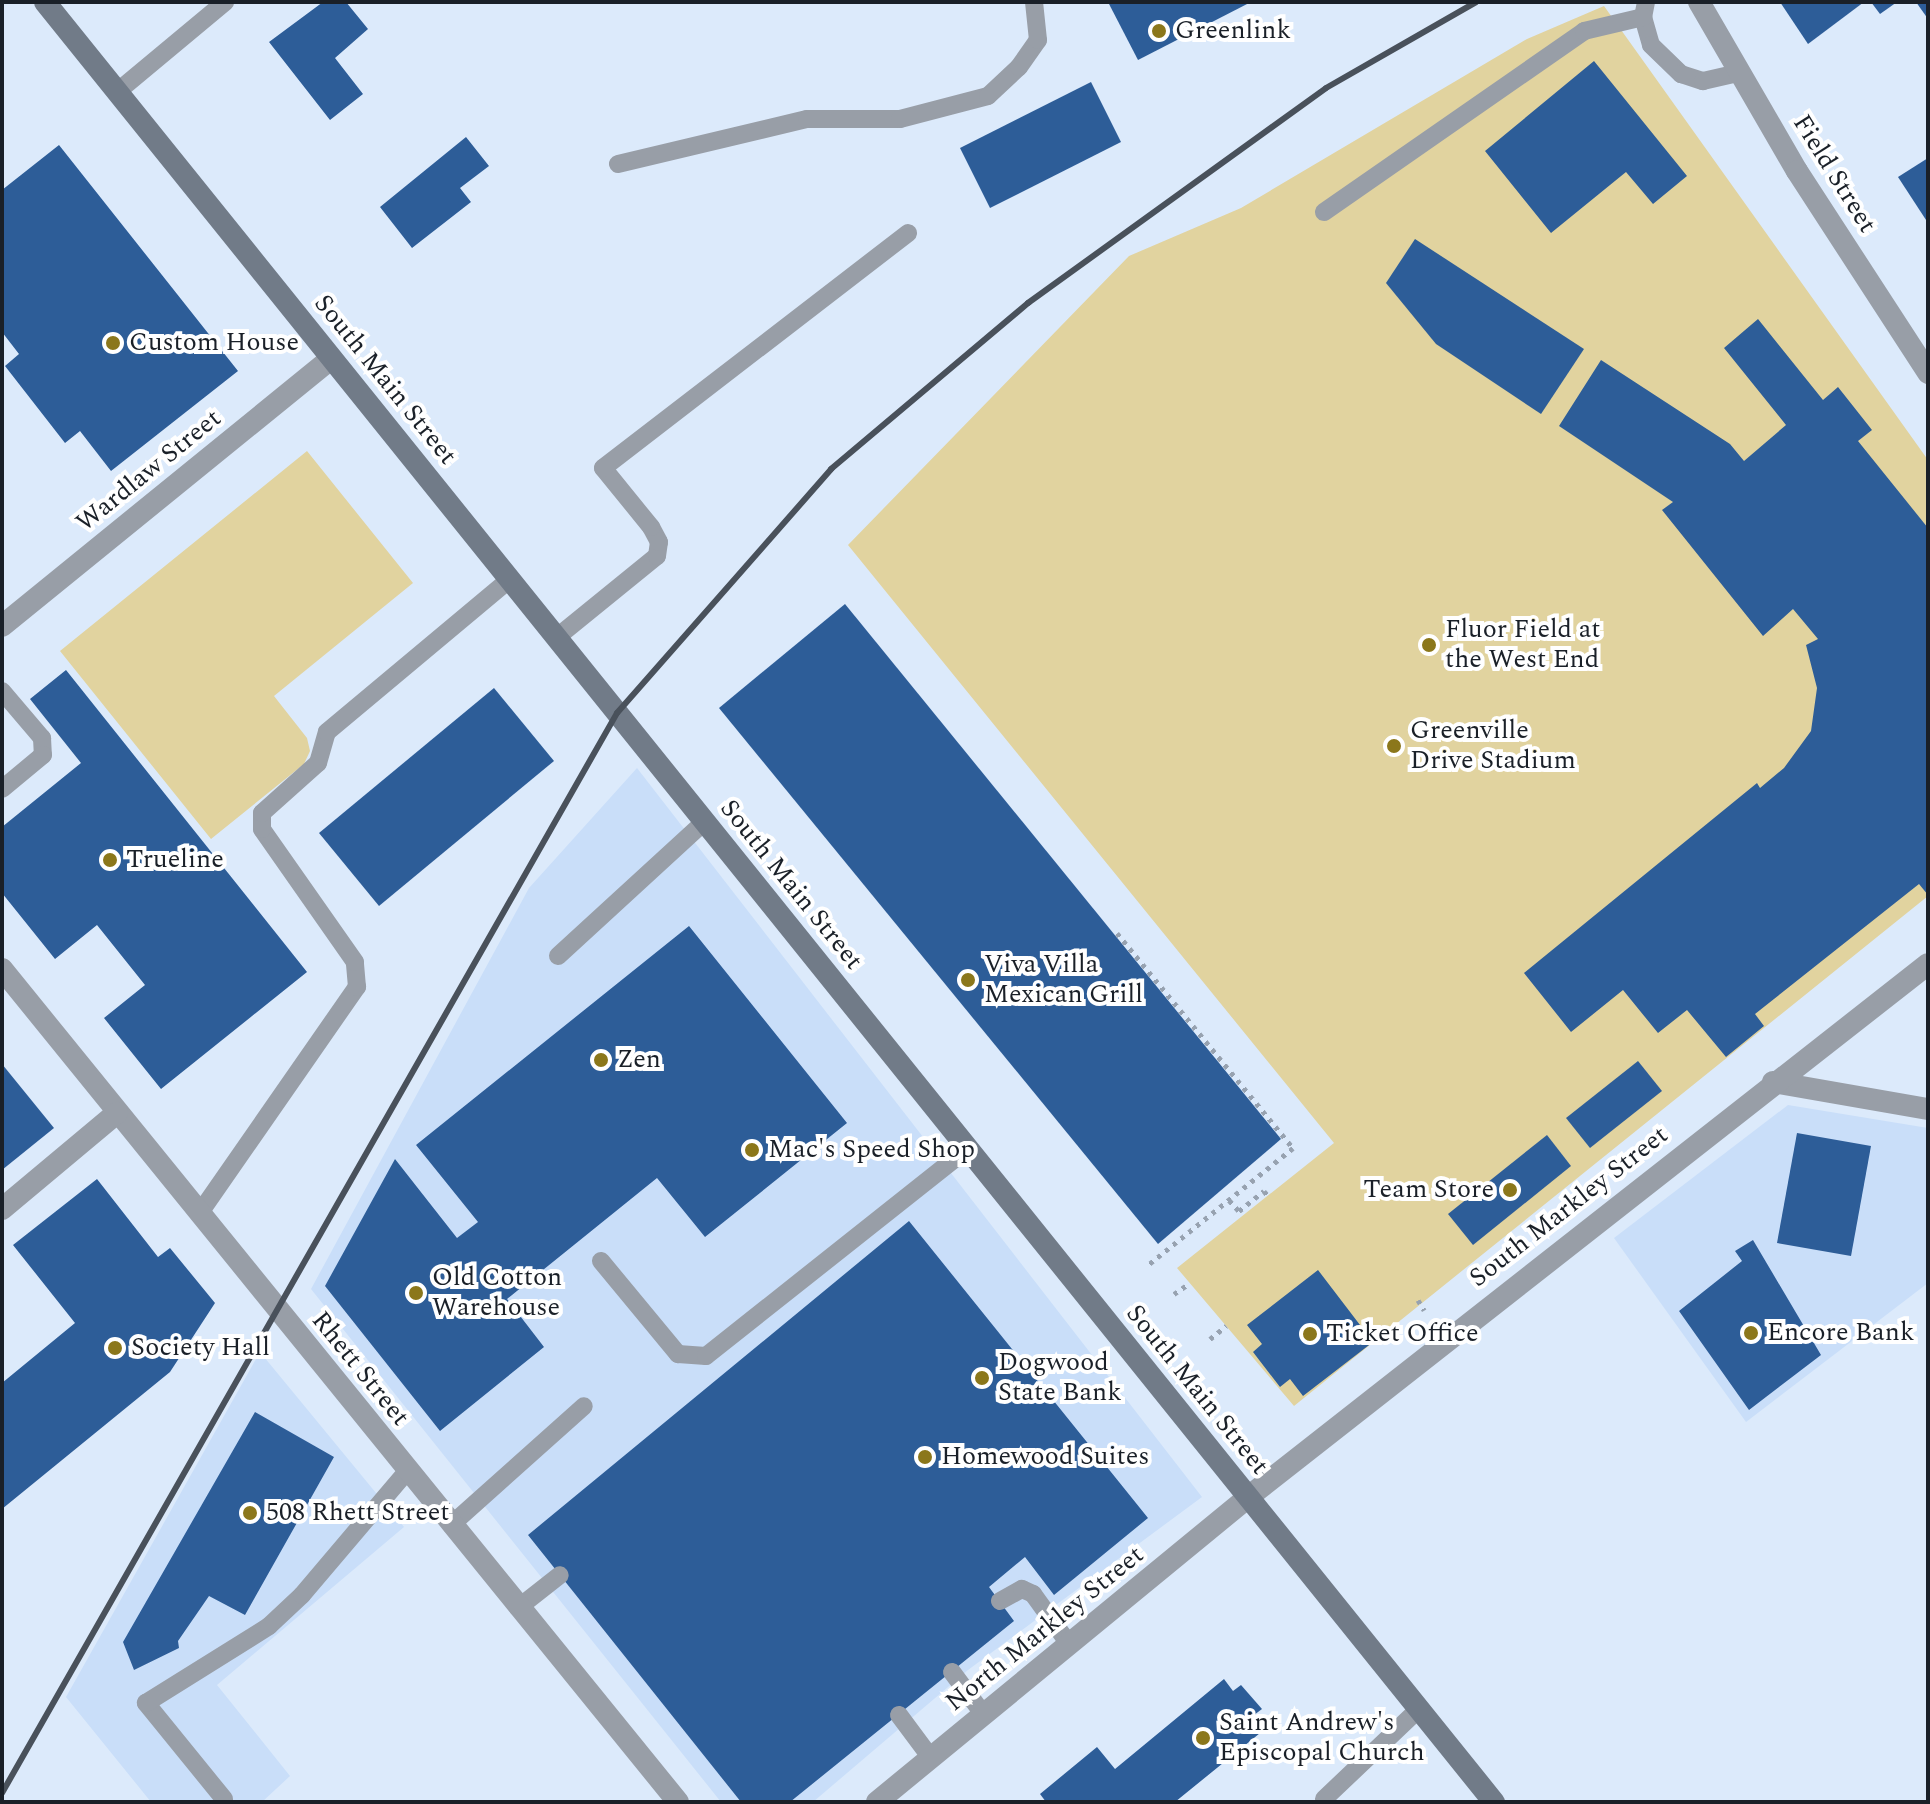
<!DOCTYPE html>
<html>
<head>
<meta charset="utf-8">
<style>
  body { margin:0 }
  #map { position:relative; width:1930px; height:1804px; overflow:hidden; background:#dceafb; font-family:Spectral,serif }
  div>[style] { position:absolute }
  .built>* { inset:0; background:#c9def9 }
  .green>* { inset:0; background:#e1d39f }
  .building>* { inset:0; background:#2d5d98 }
  .path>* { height:5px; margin-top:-2.5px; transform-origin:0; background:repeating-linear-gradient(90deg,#97a2b0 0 4px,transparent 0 10px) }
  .service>* { height:18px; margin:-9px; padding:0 9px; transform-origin:9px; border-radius:9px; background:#989ea7 }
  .minor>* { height:22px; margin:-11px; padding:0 11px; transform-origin:11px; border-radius:11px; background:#989ea7 }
  .tertiary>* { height:22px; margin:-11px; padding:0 11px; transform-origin:11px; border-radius:11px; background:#989ea7 }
  .secondary>* { height:22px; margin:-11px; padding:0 11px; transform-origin:11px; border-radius:11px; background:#717b88 }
  .rail>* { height:6px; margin:-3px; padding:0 3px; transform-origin:3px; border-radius:3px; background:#49515b }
  .dots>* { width:22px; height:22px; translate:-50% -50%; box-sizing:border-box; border:4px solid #fff; border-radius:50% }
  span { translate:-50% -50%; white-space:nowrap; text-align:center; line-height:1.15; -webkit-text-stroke:8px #fff; paint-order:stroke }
  .poi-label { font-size:26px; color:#1a2028 }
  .left { translate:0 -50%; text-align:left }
  .right { translate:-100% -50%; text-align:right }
  .street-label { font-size:26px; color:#1a2028 }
  .frame { position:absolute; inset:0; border:4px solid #1a2028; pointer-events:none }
</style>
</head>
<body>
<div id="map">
  <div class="built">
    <i style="clip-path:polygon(637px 768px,1202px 1497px,968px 1670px,813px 1802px,721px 1802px,311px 1289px,529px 888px)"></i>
    <i style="clip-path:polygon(1788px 1105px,1928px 1128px,1928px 1283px,1746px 1422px,1614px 1238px)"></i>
    <i style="clip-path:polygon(260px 1352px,404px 1527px,217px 1685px,290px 1776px,262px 1802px,151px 1802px,66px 1697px)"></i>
  </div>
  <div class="green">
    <i style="clip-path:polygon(1604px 6px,1928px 460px,1928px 896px,1294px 1406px,1177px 1268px,1334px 1143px,848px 545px,1129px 256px,1241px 208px,1527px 39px)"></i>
    <i style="clip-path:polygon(307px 451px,413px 583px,274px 696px,307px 738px,310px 751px,304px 764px,211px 839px,60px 651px)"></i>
  </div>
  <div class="building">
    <i style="clip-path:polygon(323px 2px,346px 2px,368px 29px,335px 58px,363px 94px,330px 120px,269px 42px)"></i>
    <i style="clip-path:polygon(1108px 2px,1251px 2px,1138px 60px)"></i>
    <i style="clip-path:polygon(1780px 2px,1864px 2px,1808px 44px)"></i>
    <i style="clip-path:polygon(1871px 2px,1897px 2px,1880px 14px)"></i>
    <i style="clip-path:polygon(1916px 2px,1928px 2px,1928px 19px)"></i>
    <i style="clip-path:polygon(1594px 61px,1687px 176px,1653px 204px,1626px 172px,1551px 233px,1485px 151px)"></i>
    <i style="clip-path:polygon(1091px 82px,1121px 142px,990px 208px,960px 148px)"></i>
    <i style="clip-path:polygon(466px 137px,489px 166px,460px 188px,471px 202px,412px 248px,380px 207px)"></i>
    <i style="clip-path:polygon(59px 145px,238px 371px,111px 471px,80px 431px,65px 443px,5px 366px,19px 354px,2px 332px,2px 190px)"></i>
    <i style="clip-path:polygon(1928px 158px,1928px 223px,1898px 177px)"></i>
    <i style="clip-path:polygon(1415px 239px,1584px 349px,1541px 414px,1436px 344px,1386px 283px)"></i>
    <i style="clip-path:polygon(1758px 319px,1823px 400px,1838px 387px,1872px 430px,1858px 441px,1928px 528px,1928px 895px,1919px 884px,1755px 1014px,1764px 1026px,1726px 1057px,1687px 1010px,1658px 1033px,1623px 990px,1571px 1032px,1524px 973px,1757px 783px,1760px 788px,1784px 768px,1811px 731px,1817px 688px,1806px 645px,1818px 639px,1793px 609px,1763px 636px,1662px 510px,1673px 502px,1559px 426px,1601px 360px,1730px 444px,1744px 461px,1786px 425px,1724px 348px)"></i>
    <i style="clip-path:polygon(845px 604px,1281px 1139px,1158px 1244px,719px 708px)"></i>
    <i style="clip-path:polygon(66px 670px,307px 972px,161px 1089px,104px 1018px,145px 985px,97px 925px,55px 959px,2px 893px,2px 827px,81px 763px,30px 699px)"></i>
    <i style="clip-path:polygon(494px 688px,554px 761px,379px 906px,319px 833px)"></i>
    <i style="clip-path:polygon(689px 926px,847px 1123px,705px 1237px,657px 1178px,507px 1299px,544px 1347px,440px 1431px,325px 1286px,395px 1159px,457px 1238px,478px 1222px,416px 1145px)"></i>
    <i style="clip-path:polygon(1638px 1061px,1662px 1091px,1590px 1148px,1566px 1118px)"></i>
    <i style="clip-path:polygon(2px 1064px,54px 1128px,2px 1170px)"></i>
    <i style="clip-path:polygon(1797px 1133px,1871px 1146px,1851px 1256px,1777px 1243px)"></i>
    <i style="clip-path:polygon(1547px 1135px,1571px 1166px,1473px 1245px,1448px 1214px)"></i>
    <i style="clip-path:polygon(97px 1179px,158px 1257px,170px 1248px,215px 1303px,170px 1372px,2px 1509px,2px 1383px,75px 1323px,13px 1245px)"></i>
    <i style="clip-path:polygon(909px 1221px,1148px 1518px,1054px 1595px,1025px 1557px,989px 1587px,1014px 1621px,790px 1802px,741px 1802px,528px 1535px)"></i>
    <i style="clip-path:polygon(1753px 1240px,1821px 1355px,1749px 1410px,1679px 1311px,1742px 1261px,1735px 1251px)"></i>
    <i style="clip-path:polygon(1318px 1270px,1373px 1342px,1303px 1396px,1290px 1379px,1280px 1387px,1253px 1352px,1262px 1344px,1247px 1325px)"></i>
    <i style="clip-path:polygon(255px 1412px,334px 1457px,245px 1615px,209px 1596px,178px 1641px,179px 1648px,134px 1670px,123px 1642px)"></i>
    <i style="clip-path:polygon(1224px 1679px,1233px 1691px,1241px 1685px,1262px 1709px,1254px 1715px,1265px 1729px,1175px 1802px,1046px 1802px,1040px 1794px,1097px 1747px,1115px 1769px)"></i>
  </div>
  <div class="path">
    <i style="left:1117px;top:933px;width:278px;rotate:50.7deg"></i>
    <i style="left:1293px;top:1148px;width:185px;rotate:141.1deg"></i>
    <i style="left:1229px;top:1200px;width:15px;rotate:48deg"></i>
    <i style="left:1239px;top:1211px;width:32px;rotate:-39deg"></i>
    <i style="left:1264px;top:1191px;width:6px;rotate:51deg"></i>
    <i style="left:1174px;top:1294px;width:19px;rotate:-35deg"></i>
    <i style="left:1418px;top:1300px;width:12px;rotate:59deg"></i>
    <i style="left:1210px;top:1339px;width:21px;rotate:-39deg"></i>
  </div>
  <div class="service">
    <i style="left:1646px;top:2px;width:15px;rotate:101deg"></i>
    <i style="left:1643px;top:17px;width:29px;rotate:74deg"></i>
    <i style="left:1651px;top:45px;width:42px;rotate:44deg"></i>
    <i style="left:1681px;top:74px;width:23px;rotate:18deg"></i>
    <i style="left:1703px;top:81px;width:37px;rotate:-13deg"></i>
    <i style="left:117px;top:92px;width:141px;rotate:-39.8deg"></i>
    <i style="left:618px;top:164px;width:194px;rotate:-13.4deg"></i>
    <i style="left:807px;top:119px;width:93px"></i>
    <i style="left:900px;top:119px;width:91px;rotate:-14.6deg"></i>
    <i style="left:988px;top:96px;width:42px;rotate:-43.1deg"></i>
    <i style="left:1019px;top:67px;width:33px;rotate:-55deg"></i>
    <i style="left:1038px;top:40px;width:38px;rotate:-96deg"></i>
    <i style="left:1324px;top:212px;width:317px;rotate:-34.8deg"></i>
    <i style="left:1584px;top:31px;width:61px;rotate:-13.3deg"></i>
    <i style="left:556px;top:638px;width:130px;rotate:-39.1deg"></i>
    <i style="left:657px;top:556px;width:14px;rotate:-82deg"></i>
    <i style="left:659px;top:542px;width:17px;rotate:-118deg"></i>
    <i style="left:651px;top:527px;width:76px;rotate:-129.1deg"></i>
    <i style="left:603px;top:468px;width:385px;rotate:-37.6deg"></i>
    <i style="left:2px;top:691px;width:62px;rotate:49.6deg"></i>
    <i style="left:42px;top:738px;width:17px;rotate:87deg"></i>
    <i style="left:43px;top:755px;width:53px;rotate:140.3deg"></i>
    <i style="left:558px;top:956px;width:198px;rotate:-42.5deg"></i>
    <i style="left:199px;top:1214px;width:277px;rotate:-55.2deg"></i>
    <i style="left:357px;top:987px;width:25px;rotate:-95deg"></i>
    <i style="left:355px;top:962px;width:162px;rotate:-125deg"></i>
    <i style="left:262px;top:829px;width:16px;rotate:-90deg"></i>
    <i style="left:262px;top:813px;width:75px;rotate:-41.8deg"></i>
    <i style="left:318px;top:763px;width:32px;rotate:-74deg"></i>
    <i style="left:327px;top:732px;width:239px;rotate:-39.9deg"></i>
    <i style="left:601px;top:1261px;width:121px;rotate:50.4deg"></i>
    <i style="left:678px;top:1354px;width:28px;rotate:4deg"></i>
    <i style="left:706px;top:1356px;width:333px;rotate:-38.4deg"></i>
    <i style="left:451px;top:1525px;width:178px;rotate:-41.8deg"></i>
    <i style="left:1000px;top:1601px;width:25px;rotate:-29deg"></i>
    <i style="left:1022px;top:1589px;width:12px;rotate:24deg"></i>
    <i style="left:1033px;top:1594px;width:62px;rotate:54.2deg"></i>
    <i style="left:518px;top:1608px;width:53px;rotate:-38.2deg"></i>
    <i style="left:952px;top:1672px;width:54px;rotate:53.3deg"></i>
    <i style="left:899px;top:1715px;width:54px;rotate:53.3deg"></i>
    <i style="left:224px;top:1799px;width:124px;rotate:-129.1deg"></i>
    <i style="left:146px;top:1703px;width:145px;rotate:-32deg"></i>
    <i style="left:269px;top:1626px;width:45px;rotate:-43.2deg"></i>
    <i style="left:302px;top:1595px;width:162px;rotate:-49.7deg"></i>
    <i style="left:1324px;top:1799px;width:131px;rotate:-43.5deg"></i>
  </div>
  <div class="minor">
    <i style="left:1699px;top:2px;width:195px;rotate:59.9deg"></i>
    <i style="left:1797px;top:171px;width:241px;rotate:57deg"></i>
    <i style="left:2px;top:626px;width:424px;rotate:-39.1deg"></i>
    <i style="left:2px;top:969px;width:1073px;rotate:50.94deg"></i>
    <i style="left:1773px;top:1082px;width:157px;rotate:9.9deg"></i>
    <i style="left:2px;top:1209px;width:150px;rotate:-39.9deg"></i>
    <i style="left:1247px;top:1498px;width:865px;rotate:-38.1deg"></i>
  </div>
  <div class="tertiary">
    <i style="left:877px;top:1802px;width:479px;rotate:-39.4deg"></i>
  </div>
  <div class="secondary">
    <i style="left:45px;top:2px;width:2311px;rotate:51.17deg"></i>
  </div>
  <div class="rail">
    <i style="left:2px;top:1793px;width:1243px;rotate:-60.34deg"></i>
    <i style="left:617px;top:713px;width:325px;rotate:-48.7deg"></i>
    <i style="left:831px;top:469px;width:258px;rotate:-40.1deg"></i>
    <i style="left:1028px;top:303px;width:367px;rotate:-35.8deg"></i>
    <i style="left:1326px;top:88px;width:173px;rotate:-29.8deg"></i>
  </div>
  <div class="dots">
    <i style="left:1159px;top:31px;background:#8b771b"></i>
    <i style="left:113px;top:343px;background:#8b771b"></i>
    <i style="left:1429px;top:645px;background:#8b771b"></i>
    <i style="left:1394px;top:746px;background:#8b771b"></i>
    <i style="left:110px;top:860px;background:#8b771b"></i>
    <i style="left:968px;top:980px;background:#8b771b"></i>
    <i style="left:601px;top:1060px;background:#8b771b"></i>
    <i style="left:752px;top:1150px;background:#8b771b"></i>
    <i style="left:1510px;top:1190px;background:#8b771b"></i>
    <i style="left:416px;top:1293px;background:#8b771b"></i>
    <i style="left:1751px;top:1333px;background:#8b771b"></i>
    <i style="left:1310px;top:1334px;background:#8b771b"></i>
    <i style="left:115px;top:1348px;background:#8b771b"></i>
    <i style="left:982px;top:1378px;background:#8b771b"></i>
    <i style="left:925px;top:1457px;background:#8b771b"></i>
    <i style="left:250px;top:1513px;background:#8b771b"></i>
    <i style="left:1203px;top:1738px;background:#8b771b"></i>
  </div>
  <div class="poi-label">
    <span class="left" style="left:1175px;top:31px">Greenlink</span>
    <span class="left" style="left:129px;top:343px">Custom House</span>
    <span class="left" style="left:1445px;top:645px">Fluor Field at<br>the West End</span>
    <span class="left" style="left:1410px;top:746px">Greenville<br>Drive Stadium</span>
    <span class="left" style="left:126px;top:860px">Trueline</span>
    <span class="left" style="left:984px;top:980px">Viva Villa<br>Mexican Grill</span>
    <span class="left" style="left:617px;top:1060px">Zen</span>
    <span class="left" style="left:768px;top:1150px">Mac's Speed Shop</span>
    <span class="right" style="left:1494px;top:1190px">Team Store</span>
    <span class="left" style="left:432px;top:1293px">Old Cotton<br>Warehouse</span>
    <span class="left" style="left:1767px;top:1333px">Encore Bank</span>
    <span class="left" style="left:1326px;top:1334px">Ticket Office</span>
    <span class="left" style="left:131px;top:1348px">Society Hall</span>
    <span class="left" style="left:998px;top:1378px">Dogwood<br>State Bank</span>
    <span class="left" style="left:941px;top:1457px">Homewood Suites</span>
    <span class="left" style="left:266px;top:1513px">508 Rhett Street</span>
    <span class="left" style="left:1219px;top:1738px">Saint Andrew's<br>Episcopal Church</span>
  </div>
  <div class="street-label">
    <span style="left:1834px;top:174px;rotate:58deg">Field Street</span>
    <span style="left:385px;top:380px;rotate:51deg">South Main Street</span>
    <span style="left:149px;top:471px;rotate:-39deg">Wardlaw Street</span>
    <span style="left:791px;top:885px;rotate:51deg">South Main Street</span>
    <span style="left:1569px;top:1207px;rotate:-38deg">South Markley Street</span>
    <span style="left:360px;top:1369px;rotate:51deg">Rhett Street</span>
    <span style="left:1197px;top:1390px;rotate:51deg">South Main Street</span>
    <span style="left:1045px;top:1629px;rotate:-39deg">North Markley Street</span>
  </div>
  <div class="frame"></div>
</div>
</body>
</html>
